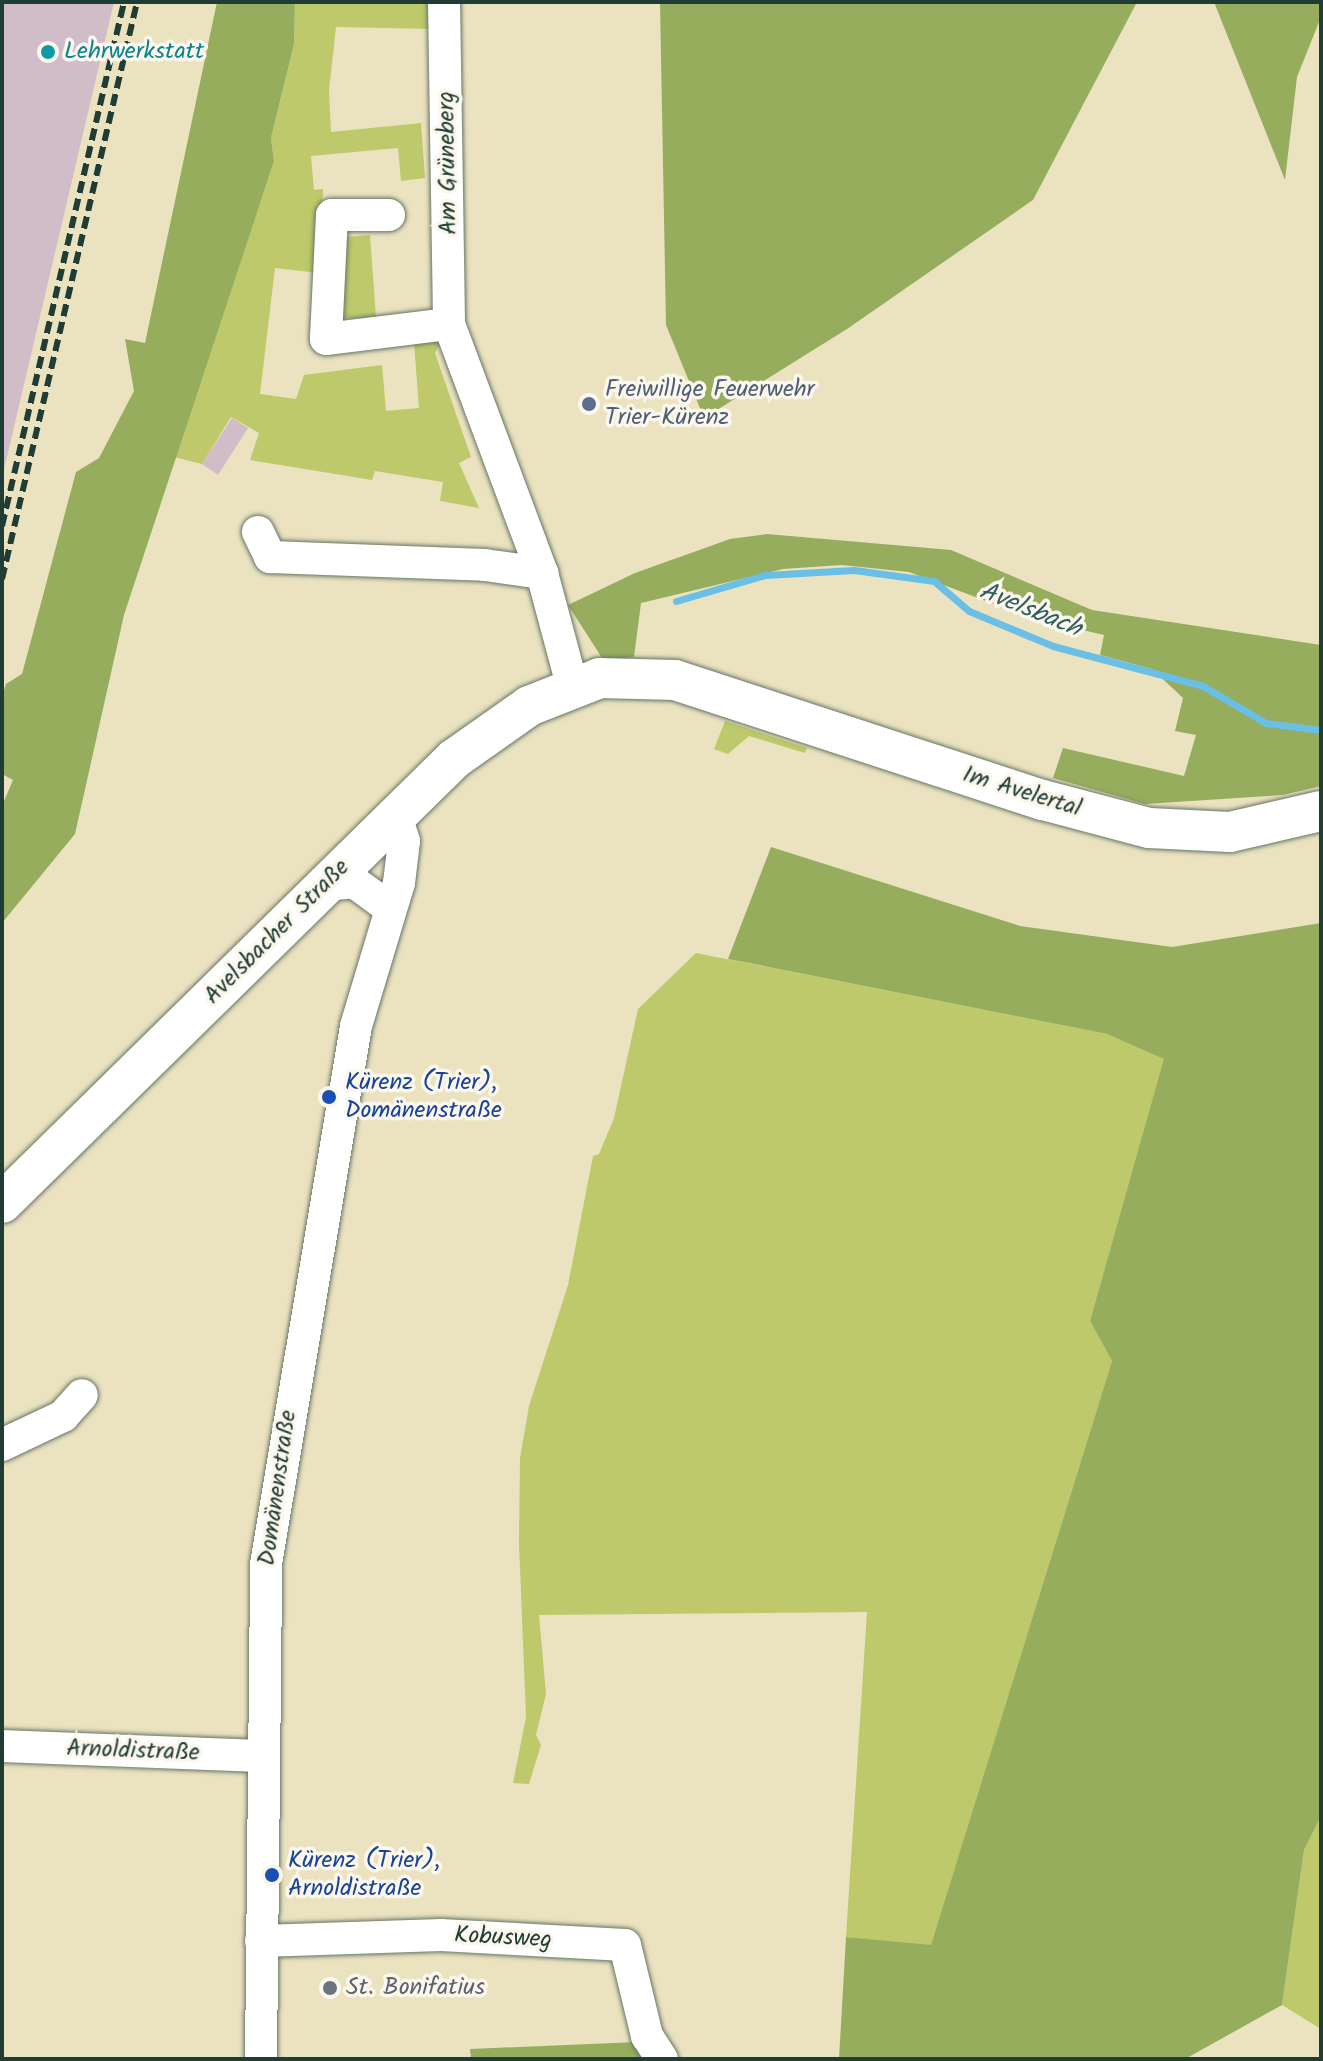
<!DOCTYPE html>
<html>
<head>
<meta charset="utf-8">
<style>
  body { margin:0 }
  #map { position:relative; width:1323px; height:2061px; overflow:hidden; background:#ebe2c0; font-family:Kalam,sans-serif }
  div>[style] { position:absolute }
  .industrial>* { inset:0; background:#d1bdc8 }
  .green>* { inset:0; background:#bdc96a }
  .forest>* { inset:0; background:#96ad5e }
  .stream>* { height:7px; margin:-3.5px; padding:0 3.5px; transform-origin:3.5px; border-radius:3.5px; background:#69bfe6 }
  .roads { filter:drop-shadow(0 0 2px #667765) drop-shadow(0 0 2px #667765) }
  .minor>* { height:32px; margin:-16px; padding:0 16px; transform-origin:16px; border-radius:16px; background:#fff }
  .major>* { height:40px; margin:-20px; padding:0 20px; transform-origin:20px; border-radius:20px; background:#fff }
  .rail>* { height:6px; margin-top:-3px; transform-origin:0; background:repeating-linear-gradient(90deg,#1f3d34 0 12px,transparent 0 18px) }
  .dots>* { width:22px; height:22px; translate:-50% -50%; box-sizing:border-box; border:4px solid #fbf7ec; border-radius:50% }
  span { translate:-50% -50%; white-space:nowrap; text-align:center; line-height:1.15; -webkit-text-stroke:7px #fbf7ec; paint-order:stroke }
  .culture-label { font-size:24px; color:#0d838f }
  .left { translate:0 -50%; text-align:left }
  .street-label { font-size:24px; color:#1f3d34 }
  .service-label { font-size:24px; color:#4e5e75 }
  .transit-label { font-size:24px; color:#164399 }
  .worship-label { font-size:24px; color:#5b616d }
  .water-label { font-size:26px; color:#325e60; font-style:italic }
  .frame { position:absolute; inset:0; border:4px solid #1f3d34; pointer-events:none }
</style>
</head>
<body>
<div id="map">
  <div class="industrial">
    <i style="clip-path:polygon(2px 2px,114px 2px,2px 478px)"></i>
    <i style="clip-path:polygon(232px 418px,248px 428px,218px 475px,202px 464px)"></i>
  </div>
  <div class="green">
    <i style="clip-path:polygon(295px 2px,432px 2px,433px 29px,336px 27px,329px 90px,331px 132px,421px 123px,425px 178px,401px 181px,398px 148px,311px 156px,314px 190px,323px 189px,319px 273px,275px 268px,260px 394px,296px 399px,304px 375px,382px 365px,386px 411px,419px 408px,414px 343px,422px 335px,440px 343px,435px 353px,471px 457px,459px 463px,479px 508px,440px 501px,443px 482px,375px 471px,372px 480px,250px 460px,259px 433px,231px 417px,202px 464px,174px 457px,274px 161px,271px 138px,294px 44px)"></i>
    <i style="clip-path:polygon(370px 235px,376px 318px,339px 318px,347px 237px)"></i>
    <i style="clip-path:polygon(725px 721px,807px 748px,805px 753px,749px 736px,728px 754px,714px 749px)"></i>
    <i style="clip-path:polygon(696px 953px,1107px 1034px,1165px 1059px,1090px 1321px,1112px 1361px,931px 1946px,846px 1937px,867px 1612px,539px 1615px,546px 1694px,536px 1735px,541px 1745px,529px 1784px,513px 1783px,526px 1717px,519px 1543px,520px 1458px,529px 1406px,568px 1285px,593px 1156px,599px 1154px,614px 1118px,638px 1009px)"></i>
    <i style="clip-path:polygon(1321px 1816px,1321px 2029px,1282px 2005px,1304px 1850px)"></i>
  </div>
  <div class="forest">
    <i style="clip-path:polygon(217px 2px,295px 2px,294px 44px,271px 138px,274px 161px,124px 615px,75px 834px,2px 923px,2px 806px,13px 780px,2px 774px,2px 696px,6px 684px,22px 674px,76px 472px,99px 458px,134px 391px,125px 339px,145px 343px)"></i>
    <i style="clip-path:polygon(660px 2px,1137px 2px,1033px 200px,847px 329px,704px 418px,666px 325px)"></i>
    <i style="clip-path:polygon(1214px 2px,1321px 2px,1321px 17px,1297px 77px,1285px 180px)"></i>
    <i style="clip-path:polygon(767px 534px,951px 550px,1092px 610px,1321px 645px,1321px 786px,1283px 795px,1145px 804px,1053px 778px,1063px 748px,1184px 776px,1196px 735px,1175px 731px,1183px 698px,1152px 669px,1100px 655px,1104px 635px,1031px 618px,909px 572px,842px 565px,783px 569px,641px 603px,634px 657px,604px 661px,568px 605px,635px 573px,730px 539px)"></i>
    <i style="clip-path:polygon(771px 847px,1020px 926px,1172px 947px,1321px 923px,1321px 1816px,1304px 1850px,1282px 2005px,1185px 2059px,839px 2059px,846px 1937px,931px 1945px,1112px 1361px,1090px 1321px,1164px 1059px,1107px 1034px,728px 959px)"></i>
    <i style="clip-path:polygon(637px 2042px,650px 2059px,471px 2059px,470px 2049px)"></i>
  </div>
  <div class="stream">
    <i style="left:676px;top:601px;width:93px;rotate:-16.3deg"></i>
    <i style="left:765px;top:575px;width:89px;rotate:-3.2deg"></i>
    <i style="left:854px;top:570px;width:81px;rotate:7.8deg"></i>
    <i style="left:934px;top:581px;width:46px;rotate:40.6deg"></i>
    <i style="left:969px;top:611px;width:91px;rotate:22.6deg"></i>
    <i style="left:1053px;top:646px;width:155px;rotate:14.9deg"></i>
    <i style="left:1203px;top:686px;width:73px;rotate:30.4deg"></i>
    <i style="left:1266px;top:723px;width:55px;rotate:7.3deg"></i>
  </div>
  <div class="roads">
    <div class="minor">
      <i style="left:444px;top:2px;width:322px;rotate:89.1deg"></i>
      <i style="left:449px;top:324px;width:266px;rotate:69.5deg"></i>
      <i style="left:542px;top:573px;width:120px;rotate:75deg"></i>
      <i style="left:389px;top:215px;width:57px;rotate:180deg"></i>
      <i style="left:332px;top:215px;width:124px;rotate:92.8deg"></i>
      <i style="left:326px;top:339px;width:124px;rotate:-7deg"></i>
      <i style="left:258px;top:532px;width:28px;rotate:64deg"></i>
      <i style="left:270px;top:557px;width:215px;rotate:2.1deg"></i>
      <i style="left:485px;top:565px;width:58px;rotate:8deg"></i>
      <i style="left:322px;top:885px;width:32px;rotate:-5deg"></i>
      <i style="left:354px;top:882px;width:34px;rotate:36deg"></i>
      <i style="left:2px;top:1445px;width:68px;rotate:-25.4deg"></i>
      <i style="left:63px;top:1416px;width:28px;rotate:-48deg"></i>
      <i style="left:2px;top:1746px;width:262px;rotate:2.2deg"></i>
      <i style="left:261px;top:1941px;width:180px;rotate:-1.9deg"></i>
      <i style="left:441px;top:1935px;width:184px;rotate:3.1deg"></i>
      <i style="left:625px;top:1945px;width:94px;rotate:76.4deg"></i>
      <i style="left:647px;top:2036px;width:27px;rotate:57deg"></i>
      <i style="left:261px;top:2059px;width:495px;rotate:-89.4deg"></i>
      <i style="left:266px;top:1564px;width:545px;rotate:-80.5deg"></i>
      <i style="left:356px;top:1026px;width:149px;rotate:-73.3deg"></i>
      <i style="left:399px;top:883px;width:42px;rotate:-83.2deg"></i>
      <i style="left:404px;top:841px;width:26px;rotate:-108deg"></i>
    </div>
    <div class="major">
      <i style="left:2px;top:1203px;width:634px;rotate:-44.49deg"></i>
      <i style="left:454px;top:759px;width:92px;rotate:-35.2deg"></i>
      <i style="left:529px;top:706px;width:76px;rotate:-21.5deg"></i>
      <i style="left:600px;top:678px;width:75px;rotate:1.5deg"></i>
      <i style="left:675px;top:680px;width:387px;rotate:18.1deg"></i>
      <i style="left:1043px;top:800px;width:110px;rotate:14.8deg"></i>
      <i style="left:1149px;top:828px;width:81px;rotate:2.8deg"></i>
      <i style="left:1230px;top:832px;width:93px;rotate:-13deg"></i>
    </div>
  </div>
  <div class="rail">
    <i style="left:2px;top:526px;width:538px;rotate:-76.89deg"></i>
    <i style="left:2px;top:579px;width:593px;rotate:-76.83deg"></i>
  </div>
  <div class="dots">
    <i style="left:48px;top:52px;background:#0f9aa8"></i>
    <i style="left:589px;top:404px;background:#5c6f8a"></i>
    <i style="left:329px;top:1097px;background:#1a4fb4"></i>
    <i style="left:272px;top:1875px;background:#1a4fb4"></i>
    <i style="left:330px;top:1988px;background:#6b7280"></i>
  </div>
  <div class="culture-label">
    <span class="left" style="left:64px;top:52px">Lehrwerkstatt</span>
  </div>
  <div class="street-label">
    <span style="left:448px;top:163px;rotate:-91deg">Am Grüneberg</span>
    <span style="left:1022px;top:792px;rotate:17deg">Im Avelertal</span>
    <span style="left:277px;top:932px;rotate:-45deg">Avelsbacher Straße</span>
    <span style="left:278px;top:1488px;rotate:-82deg">Domänenstraße</span>
    <span style="left:133px;top:1751px;rotate:2deg">Arnoldistraße</span>
    <span style="left:503px;top:1938px;rotate:3deg">Kobusweg</span>
  </div>
  <div class="service-label">
    <span class="left" style="left:605px;top:404px">Freiwillige Feuerwehr<br>Trier-Kürenz</span>
  </div>
  <div class="transit-label">
    <span class="left" style="left:345px;top:1097px">Kürenz (Trier),<br>Domänenstraße</span>
    <span class="left" style="left:288px;top:1875px">Kürenz (Trier),<br>Arnoldistraße</span>
  </div>
  <div class="worship-label">
    <span class="left" style="left:346px;top:1988px">St. Bonifatius</span>
  </div>
  <div class="water-label">
    <span style="left:1030px;top:611px;rotate:22deg">Avelsbach</span>
  </div>
  <div class="frame"></div>
</div>
</body>
</html>
